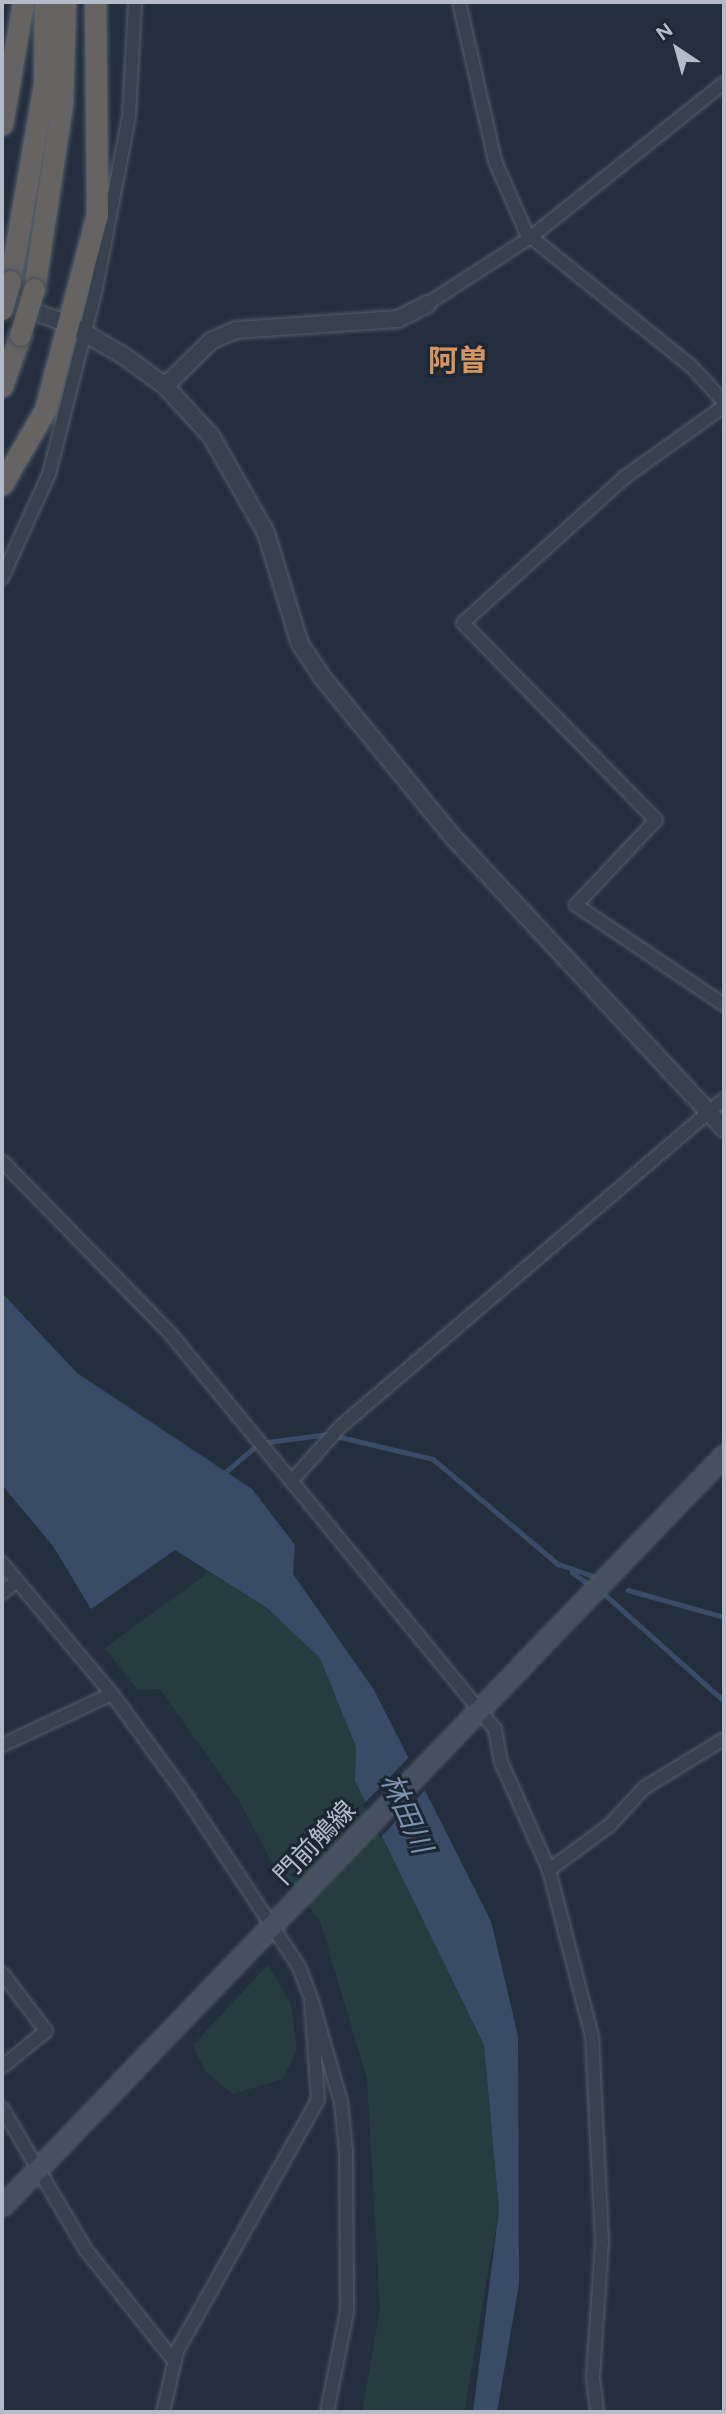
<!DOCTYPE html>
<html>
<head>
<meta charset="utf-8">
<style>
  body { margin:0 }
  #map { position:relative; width:726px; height:2414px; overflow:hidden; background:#242f3e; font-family:Figtree,"Noto Sans JP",sans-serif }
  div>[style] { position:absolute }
  .green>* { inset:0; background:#263c3f }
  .water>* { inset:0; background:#394c67 }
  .pier>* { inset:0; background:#242f3e }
  .stream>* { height:4.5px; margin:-2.25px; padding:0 2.25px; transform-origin:2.25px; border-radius:2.25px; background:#394c67 }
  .roads { filter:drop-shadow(0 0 2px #565f6c) drop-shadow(0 0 2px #565f6c) }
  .minor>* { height:12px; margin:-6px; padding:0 6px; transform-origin:6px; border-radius:6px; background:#38414e }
  .tertiary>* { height:16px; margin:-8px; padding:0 8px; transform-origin:8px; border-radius:8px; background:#38414e }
  .secondary>* { height:19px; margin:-9.5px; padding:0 9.5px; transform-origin:9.5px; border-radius:9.5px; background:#465061 }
  .trunk>* { height:21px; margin:-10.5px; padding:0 10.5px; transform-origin:10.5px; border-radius:10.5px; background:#656462 }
  .bridges { filter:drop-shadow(0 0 2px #434c59) drop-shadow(0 0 2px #434c59) }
  .trunk-bridge>* { height:21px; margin:-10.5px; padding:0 10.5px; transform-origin:10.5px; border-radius:10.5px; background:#656462 }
  span { translate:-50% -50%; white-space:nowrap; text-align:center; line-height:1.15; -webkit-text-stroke:6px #1d2633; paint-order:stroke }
  .street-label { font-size:26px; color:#b4bcc9 }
  .water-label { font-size:28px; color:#7c92b1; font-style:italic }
  .quarter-label { font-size:30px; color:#d59563; font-weight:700 }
  .frame { position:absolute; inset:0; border:4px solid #b4bcc9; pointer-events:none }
  .north { position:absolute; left:642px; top:14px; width:70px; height:70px; -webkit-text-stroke:5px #1d2633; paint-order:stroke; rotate:324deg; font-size:19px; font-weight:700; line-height:28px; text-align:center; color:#b4bcc9 }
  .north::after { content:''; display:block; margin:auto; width:24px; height:32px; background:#b4bcc9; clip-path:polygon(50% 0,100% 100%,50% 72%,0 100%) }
</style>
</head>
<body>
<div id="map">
  <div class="green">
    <i style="clip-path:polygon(209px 1572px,267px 1608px,320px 1658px,356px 1747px,355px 1781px,484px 2045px,499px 2210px,464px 2412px,362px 2412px,380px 2310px,367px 2079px,320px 1921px,271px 1861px,238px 1799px,160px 1689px,138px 1690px,105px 1648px)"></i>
    <i style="clip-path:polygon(268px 1965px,291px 2004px,297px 2049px,283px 2079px,233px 2094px,205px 2071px,193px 2045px)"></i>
  </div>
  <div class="water">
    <i style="clip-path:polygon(2px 1293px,77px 1373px,252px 1489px,295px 1545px,293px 1574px,374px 1690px,491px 1921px,518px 2036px,519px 2284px,497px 2412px,473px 2412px,499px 2210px,484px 2045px,355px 1781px,356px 1747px,320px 1658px,267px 1608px,175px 1550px,91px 1609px,53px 1546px,2px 1485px)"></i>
  </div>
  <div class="pier">
    <i style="clip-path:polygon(411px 1755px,427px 1788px,380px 1838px,363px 1805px)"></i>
  </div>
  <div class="stream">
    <i style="left:336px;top:1436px;width:100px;rotate:13.3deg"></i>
    <i style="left:433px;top:1459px;width:163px;rotate:40deg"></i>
    <i style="left:558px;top:1564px;width:37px;rotate:19deg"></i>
    <i style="left:223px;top:1474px;width:48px;rotate:-40deg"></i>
    <i style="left:260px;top:1443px;width:69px;rotate:-7.5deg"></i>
    <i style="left:572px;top:1572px;width:22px;rotate:36deg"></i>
    <i style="left:628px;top:1590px;width:100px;rotate:15.7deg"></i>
    <i style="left:601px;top:1591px;width:165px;rotate:41.8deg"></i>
  </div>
  <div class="roads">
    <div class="minor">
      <i style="left:459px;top:2px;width:163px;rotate:77.2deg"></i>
      <i style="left:495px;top:161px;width:85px;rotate:66.4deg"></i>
      <i style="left:531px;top:237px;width:206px;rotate:38.9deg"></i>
      <i style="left:691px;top:366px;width:49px;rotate:47.5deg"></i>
      <i style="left:427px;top:304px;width:124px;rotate:-32.8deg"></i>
      <i style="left:531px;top:237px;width:247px;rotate:-38.6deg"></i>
      <i style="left:724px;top:406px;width:122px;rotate:144.4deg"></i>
      <i style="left:625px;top:477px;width:218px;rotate:138deg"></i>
      <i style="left:463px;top:623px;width:276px;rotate:45.6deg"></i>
      <i style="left:656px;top:820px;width:117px;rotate:133.3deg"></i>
      <i style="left:576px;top:905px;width:179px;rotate:34deg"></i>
      <i style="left:2px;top:578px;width:114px;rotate:-65.7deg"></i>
      <i style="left:49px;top:474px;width:192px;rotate:-75.8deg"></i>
      <i style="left:96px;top:288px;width:174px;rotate:-79.1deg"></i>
      <i style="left:129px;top:117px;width:115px;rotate:-87deg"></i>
      <i style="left:2px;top:1161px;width:239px;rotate:45.7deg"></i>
      <i style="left:169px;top:1332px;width:514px;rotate:50.61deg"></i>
      <i style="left:495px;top:1729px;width:34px;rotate:80deg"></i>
      <i style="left:501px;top:1762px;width:118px;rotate:66deg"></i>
      <i style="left:549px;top:1870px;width:171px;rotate:75.5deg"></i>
      <i style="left:592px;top:2036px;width:205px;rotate:87.2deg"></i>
      <i style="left:602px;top:2241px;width:137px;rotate:93.8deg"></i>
      <i style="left:593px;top:2378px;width:34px;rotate:83deg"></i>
      <i style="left:295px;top:1477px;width:67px;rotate:-48deg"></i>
      <i style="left:340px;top:1427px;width:505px;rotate:-40.5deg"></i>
      <i style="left:2px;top:1563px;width:171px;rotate:50deg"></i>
      <i style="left:112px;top:1694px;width:119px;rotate:53.9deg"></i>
      <i style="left:182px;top:1790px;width:212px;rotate:56.5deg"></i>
      <i style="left:299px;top:1967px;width:33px;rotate:69deg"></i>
      <i style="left:311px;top:1998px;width:108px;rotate:73.9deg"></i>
      <i style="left:341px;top:2102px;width:49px;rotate:84.2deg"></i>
      <i style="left:346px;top:2151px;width:160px;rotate:89.6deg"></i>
      <i style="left:347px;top:2311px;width:103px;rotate:101.2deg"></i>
      <i style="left:2px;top:1593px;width:19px;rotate:-39deg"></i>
      <i style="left:2px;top:1745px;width:121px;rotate:-24.9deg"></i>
      <i style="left:549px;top:1870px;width:76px;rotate:-36.4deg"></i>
      <i style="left:610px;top:1825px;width:50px;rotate:-47.4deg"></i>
      <i style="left:644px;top:1788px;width:94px;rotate:-31.5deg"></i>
      <i style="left:2px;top:1973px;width:73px;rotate:52.8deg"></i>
      <i style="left:46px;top:2031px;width:57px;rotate:140.7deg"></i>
      <i style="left:2px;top:2108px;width:165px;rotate:59.4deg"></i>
      <i style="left:86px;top:2250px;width:143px;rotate:51.5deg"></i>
      <i style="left:163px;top:2412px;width:63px;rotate:-77.1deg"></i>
      <i style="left:177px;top:2351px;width:288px;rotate:-60.7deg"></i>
      <i style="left:318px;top:2100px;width:99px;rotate:-94deg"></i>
    </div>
    <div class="tertiary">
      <i style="left:2px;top:300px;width:73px;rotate:19.9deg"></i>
      <i style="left:71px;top:325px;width:61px;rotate:30.3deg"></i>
      <i style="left:124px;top:356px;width:51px;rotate:36.2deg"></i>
      <i style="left:165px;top:386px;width:68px;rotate:47.4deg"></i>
      <i style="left:211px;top:436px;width:112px;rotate:60.4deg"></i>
      <i style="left:266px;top:533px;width:116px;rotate:73deg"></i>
      <i style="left:300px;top:644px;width:40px;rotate:56deg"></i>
      <i style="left:322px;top:677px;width:208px;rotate:50.7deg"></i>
      <i style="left:454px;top:838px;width:397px;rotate:47.1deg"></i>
      <i style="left:165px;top:386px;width:64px;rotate:-44.4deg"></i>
      <i style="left:211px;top:341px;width:27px;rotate:-24deg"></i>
      <i style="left:236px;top:330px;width:162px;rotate:-3.9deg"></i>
      <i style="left:398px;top:319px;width:33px;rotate:-27deg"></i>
    </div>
    <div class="secondary">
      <i style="left:2px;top:2206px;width:1042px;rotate:-46.13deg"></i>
    </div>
    <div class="trunk">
      <i style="left:2px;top:124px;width:124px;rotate:-80.2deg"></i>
      <i style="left:10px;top:281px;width:200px;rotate:-80.2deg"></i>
      <i style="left:44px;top:84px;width:82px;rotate:-89.3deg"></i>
      <i style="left:34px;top:289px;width:188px;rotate:-81.4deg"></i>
      <i style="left:62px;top:103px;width:101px;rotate:-88.3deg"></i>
      <i style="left:2px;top:386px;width:54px;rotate:-70.6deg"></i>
      <i style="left:2px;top:484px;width:86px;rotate:-59.8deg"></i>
      <i style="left:45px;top:410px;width:202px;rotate:-75.1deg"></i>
      <i style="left:97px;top:215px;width:213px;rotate:-90.5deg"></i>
    </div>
  </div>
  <div class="bridges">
    <div class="trunk-bridge">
      <i style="left:2px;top:309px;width:29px;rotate:-74deg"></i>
      <i style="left:20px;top:335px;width:48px;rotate:-73.1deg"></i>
    </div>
  </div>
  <div class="street-label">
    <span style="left:315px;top:1843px;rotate:-46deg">門前鵤線</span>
  </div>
  <div class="water-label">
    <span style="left:407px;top:1813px;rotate:66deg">林田川</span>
  </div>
  <div class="quarter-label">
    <span style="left:458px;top:361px">阿曽</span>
  </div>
  <div class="frame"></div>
  <div class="north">N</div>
</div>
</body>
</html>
